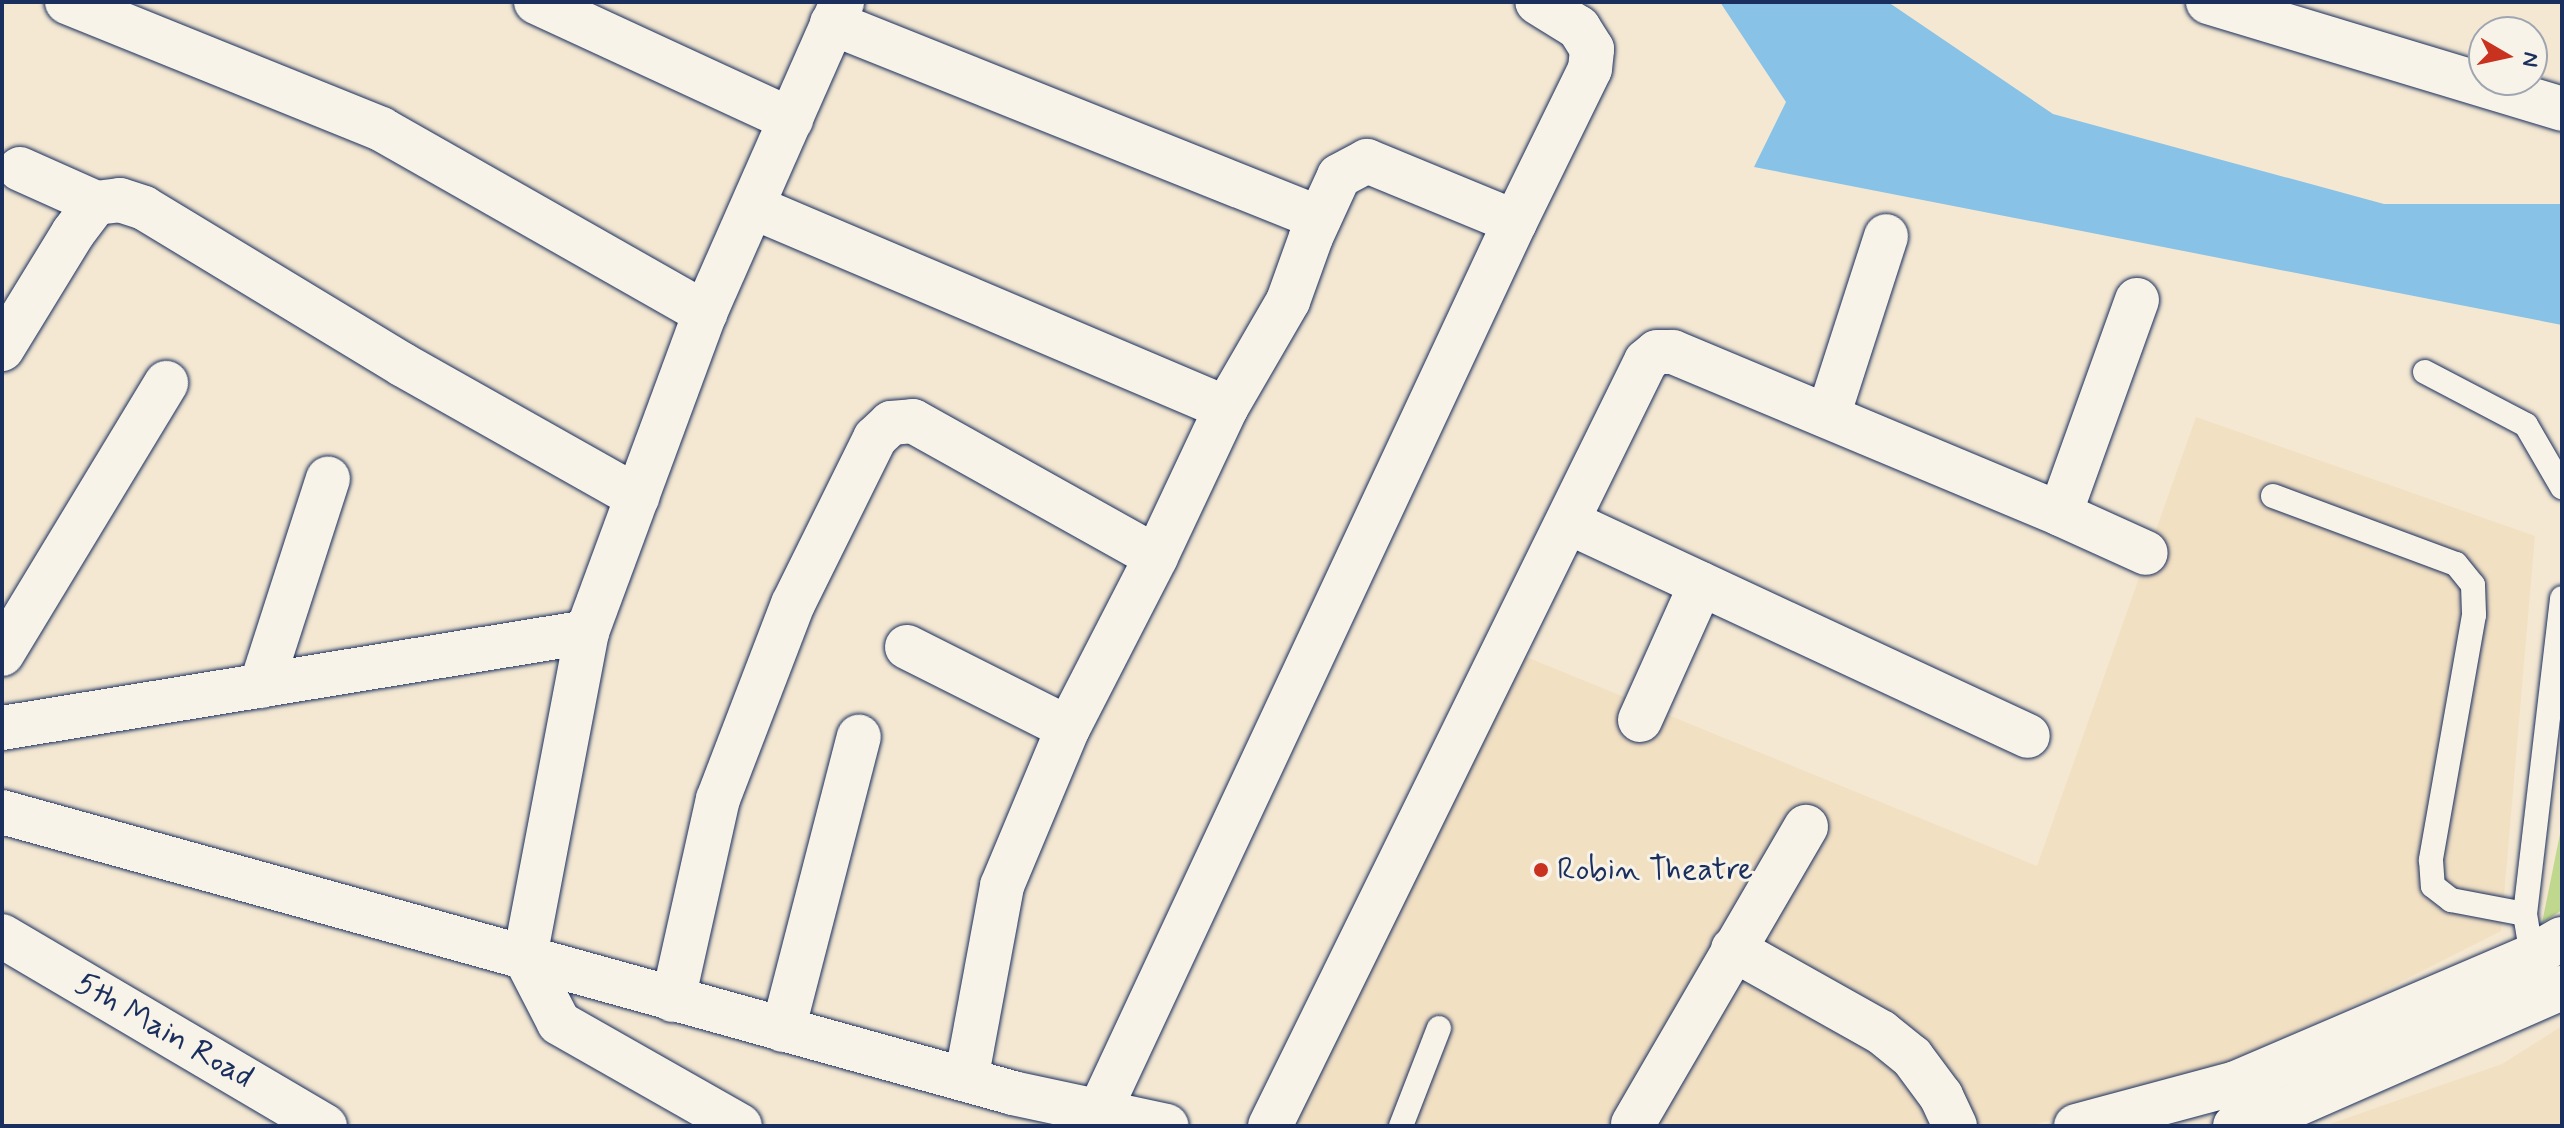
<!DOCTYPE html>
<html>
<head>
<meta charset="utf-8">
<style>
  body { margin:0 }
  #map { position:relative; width:2564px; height:1128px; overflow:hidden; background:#f4e8d2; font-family:Mynerve,sans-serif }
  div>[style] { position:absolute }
  .built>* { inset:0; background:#f2e0c3 }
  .green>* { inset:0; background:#c0d88e }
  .water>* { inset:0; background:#88c2e7 }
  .roads { filter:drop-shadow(0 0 2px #1b2f5e) drop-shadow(0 0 2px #1b2f5e) }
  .lane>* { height:24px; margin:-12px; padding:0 12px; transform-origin:12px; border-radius:12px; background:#f7f3e8 }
  .street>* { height:44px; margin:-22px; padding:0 22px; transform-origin:22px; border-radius:22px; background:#f7f3e8 }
  .secondary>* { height:44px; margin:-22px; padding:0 22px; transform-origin:22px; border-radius:22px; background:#f7f3e8 }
  .dots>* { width:22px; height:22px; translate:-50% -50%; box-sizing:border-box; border:4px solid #f7f3e8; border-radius:50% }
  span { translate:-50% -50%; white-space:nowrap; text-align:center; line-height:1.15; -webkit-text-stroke:6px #f7f3e8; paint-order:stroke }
  .poi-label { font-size:32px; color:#1b2f5e }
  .left { translate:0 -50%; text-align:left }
  .street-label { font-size:32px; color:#1b2f5e }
  .frame { position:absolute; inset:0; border:4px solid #1b2f5e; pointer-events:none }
  .north { position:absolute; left:2468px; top:16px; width:80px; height:80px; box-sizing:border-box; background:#f7f3e8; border:2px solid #9fa5b1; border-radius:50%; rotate:99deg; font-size:22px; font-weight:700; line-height:32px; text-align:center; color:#1b2f5e }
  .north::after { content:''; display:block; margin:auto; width:28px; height:36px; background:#c8321e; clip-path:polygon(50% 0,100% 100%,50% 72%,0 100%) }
</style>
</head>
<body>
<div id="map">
  <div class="built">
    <i style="clip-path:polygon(2196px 417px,2535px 536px,2501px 931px,2365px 1000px,2172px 1088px,2029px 1126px,1285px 1126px,1519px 654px,2037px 866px)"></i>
    <i style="clip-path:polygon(2562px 1026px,2562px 1126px,2324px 1126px,2502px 1064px)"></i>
  </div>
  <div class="green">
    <i style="clip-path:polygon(2562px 824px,2562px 910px,2542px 923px)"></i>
  </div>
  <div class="water">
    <i style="clip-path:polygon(1720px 2px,1888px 2px,2053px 114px,2384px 204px,2562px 204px,2562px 325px,1754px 167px,1786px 102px)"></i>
  </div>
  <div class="roads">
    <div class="lane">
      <i style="left:2425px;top:372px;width:114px;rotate:27.7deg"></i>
      <i style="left:2526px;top:425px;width:72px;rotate:59.9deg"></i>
      <i style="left:2273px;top:496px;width:195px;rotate:20.4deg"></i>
      <i style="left:2456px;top:564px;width:27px;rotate:51deg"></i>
      <i style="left:2473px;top:585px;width:30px;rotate:88deg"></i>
      <i style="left:2474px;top:615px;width:249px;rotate:100deg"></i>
      <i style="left:2431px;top:860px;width:26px;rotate:86deg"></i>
      <i style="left:2433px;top:886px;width:23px;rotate:38deg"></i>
      <i style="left:2451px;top:900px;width:75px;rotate:10.7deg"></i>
      <i style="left:2532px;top:956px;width:43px;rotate:-99.5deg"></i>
      <i style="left:2525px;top:914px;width:318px;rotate:-83.3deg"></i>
      <i style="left:1401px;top:1126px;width:105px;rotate:-68.8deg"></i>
    </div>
    <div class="street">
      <i style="left:67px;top:2px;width:339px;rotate:22deg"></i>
      <i style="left:381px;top:129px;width:373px;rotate:29.6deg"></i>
      <i style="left:536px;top:2px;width:281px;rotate:24.8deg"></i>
      <i style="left:2208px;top:2px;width:370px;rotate:16.8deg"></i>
      <i style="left:832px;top:23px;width:525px;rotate:21.82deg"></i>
      <i style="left:20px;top:169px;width:83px;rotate:24.1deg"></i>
      <i style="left:753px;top:207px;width:514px;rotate:23.02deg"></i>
      <i style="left:1226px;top:408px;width:165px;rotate:115.2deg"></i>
      <i style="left:1156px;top:557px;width:192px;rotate:117.2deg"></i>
      <i style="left:1068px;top:728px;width:171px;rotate:112.7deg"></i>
      <i style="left:1002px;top:886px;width:197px;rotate:100.5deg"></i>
      <i style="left:2137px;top:300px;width:227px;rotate:109.8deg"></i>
      <i style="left:2060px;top:514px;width:94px;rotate:24.4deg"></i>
      <i style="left:2px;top:349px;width:136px;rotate:-58.5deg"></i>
      <i style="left:73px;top:233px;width:38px;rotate:-53deg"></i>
      <i style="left:96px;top:203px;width:24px;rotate:-7deg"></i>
      <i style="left:120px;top:200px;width:25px;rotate:18deg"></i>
      <i style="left:144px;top:208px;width:303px;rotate:31.2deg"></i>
      <i style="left:403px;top:365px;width:269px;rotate:29.4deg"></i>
      <i style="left:1226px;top:408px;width:124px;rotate:-59.9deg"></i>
      <i style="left:1288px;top:301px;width:68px;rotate:-70.2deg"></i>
      <i style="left:1311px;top:237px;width:67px;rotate:-65.3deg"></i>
      <i style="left:1339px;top:176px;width:32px;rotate:-28deg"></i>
      <i style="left:1367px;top:161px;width:160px;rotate:22.4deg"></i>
      <i style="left:1828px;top:416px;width:189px;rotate:-72.1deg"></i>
      <i style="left:1568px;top:522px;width:507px;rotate:24.95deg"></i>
      <i style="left:587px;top:632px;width:340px;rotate:-69.7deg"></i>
      <i style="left:705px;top:313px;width:340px;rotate:-66.2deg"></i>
      <i style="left:907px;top:647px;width:180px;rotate:26.7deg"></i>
      <i style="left:2px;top:654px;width:317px;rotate:-58.8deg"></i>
      <i style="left:261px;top:686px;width:218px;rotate:-72.1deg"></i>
      <i style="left:1640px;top:720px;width:149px;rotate:-65.8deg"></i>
      <i style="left:2px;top:728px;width:593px;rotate:-9.32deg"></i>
      <i style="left:587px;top:632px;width:331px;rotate:100.8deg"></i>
      <i style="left:525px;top:957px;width:74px;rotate:62.7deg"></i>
      <i style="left:559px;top:1023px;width:208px;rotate:29.6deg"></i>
      <i style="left:2px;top:936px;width:375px;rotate:30.5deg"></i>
      <i style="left:1733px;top:949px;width:170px;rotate:29.3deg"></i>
      <i style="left:1881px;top:1032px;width:40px;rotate:39deg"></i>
      <i style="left:1912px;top:1057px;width:49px;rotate:53.4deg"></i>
      <i style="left:1941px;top:1096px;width:33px;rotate:65deg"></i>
      <i style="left:673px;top:1000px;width:206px;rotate:-77.4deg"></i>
      <i style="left:718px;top:799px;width:209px;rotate:-69deg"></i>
      <i style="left:793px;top:604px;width:185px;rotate:-63.7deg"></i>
      <i style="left:875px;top:438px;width:22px;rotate:-43deg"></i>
      <i style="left:891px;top:423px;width:22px;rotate:-5deg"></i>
      <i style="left:913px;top:421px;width:278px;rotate:29.2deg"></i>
      <i style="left:783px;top:1030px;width:303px;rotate:-75.5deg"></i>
      <i style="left:1099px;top:1112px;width:982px;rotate:-64.95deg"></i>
      <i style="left:1515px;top:222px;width:170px;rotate:-63.9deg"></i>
      <i style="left:1590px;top:69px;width:20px;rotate:-84deg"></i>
      <i style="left:1592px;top:49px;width:25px;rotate:-122deg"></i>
      <i style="left:1579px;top:28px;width:49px;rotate:-148.2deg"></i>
      <i style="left:1633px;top:1124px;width:344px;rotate:-59.8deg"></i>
      <i style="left:1270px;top:1126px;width:852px;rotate:-63.83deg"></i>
      <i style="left:1646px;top:361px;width:14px;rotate:-39deg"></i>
      <i style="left:1657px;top:352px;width:16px"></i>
      <i style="left:1673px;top:352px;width:420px;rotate:22.7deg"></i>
    </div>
    <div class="secondary">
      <i style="left:2px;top:812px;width:1049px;rotate:15.53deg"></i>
      <i style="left:1013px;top:1093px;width:157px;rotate:12.1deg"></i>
      <i style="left:2076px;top:1126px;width:166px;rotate:-15deg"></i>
      <i style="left:2236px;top:1083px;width:322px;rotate:-23.2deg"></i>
      <i style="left:2532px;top:956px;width:34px;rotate:-30deg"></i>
      <i style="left:2235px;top:1126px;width:56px;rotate:-18.8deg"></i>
      <i style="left:2288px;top:1108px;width:299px;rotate:-23.7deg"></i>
    </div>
  </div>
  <div class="dots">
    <i style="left:1541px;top:870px;background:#c8321e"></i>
  </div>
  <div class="poi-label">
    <span class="left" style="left:1557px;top:870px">Robin Theatre</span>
  </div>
  <div class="street-label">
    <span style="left:164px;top:1031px;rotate:30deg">5th Main Road</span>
  </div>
  <div class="frame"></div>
  <div class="north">N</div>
</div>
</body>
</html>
